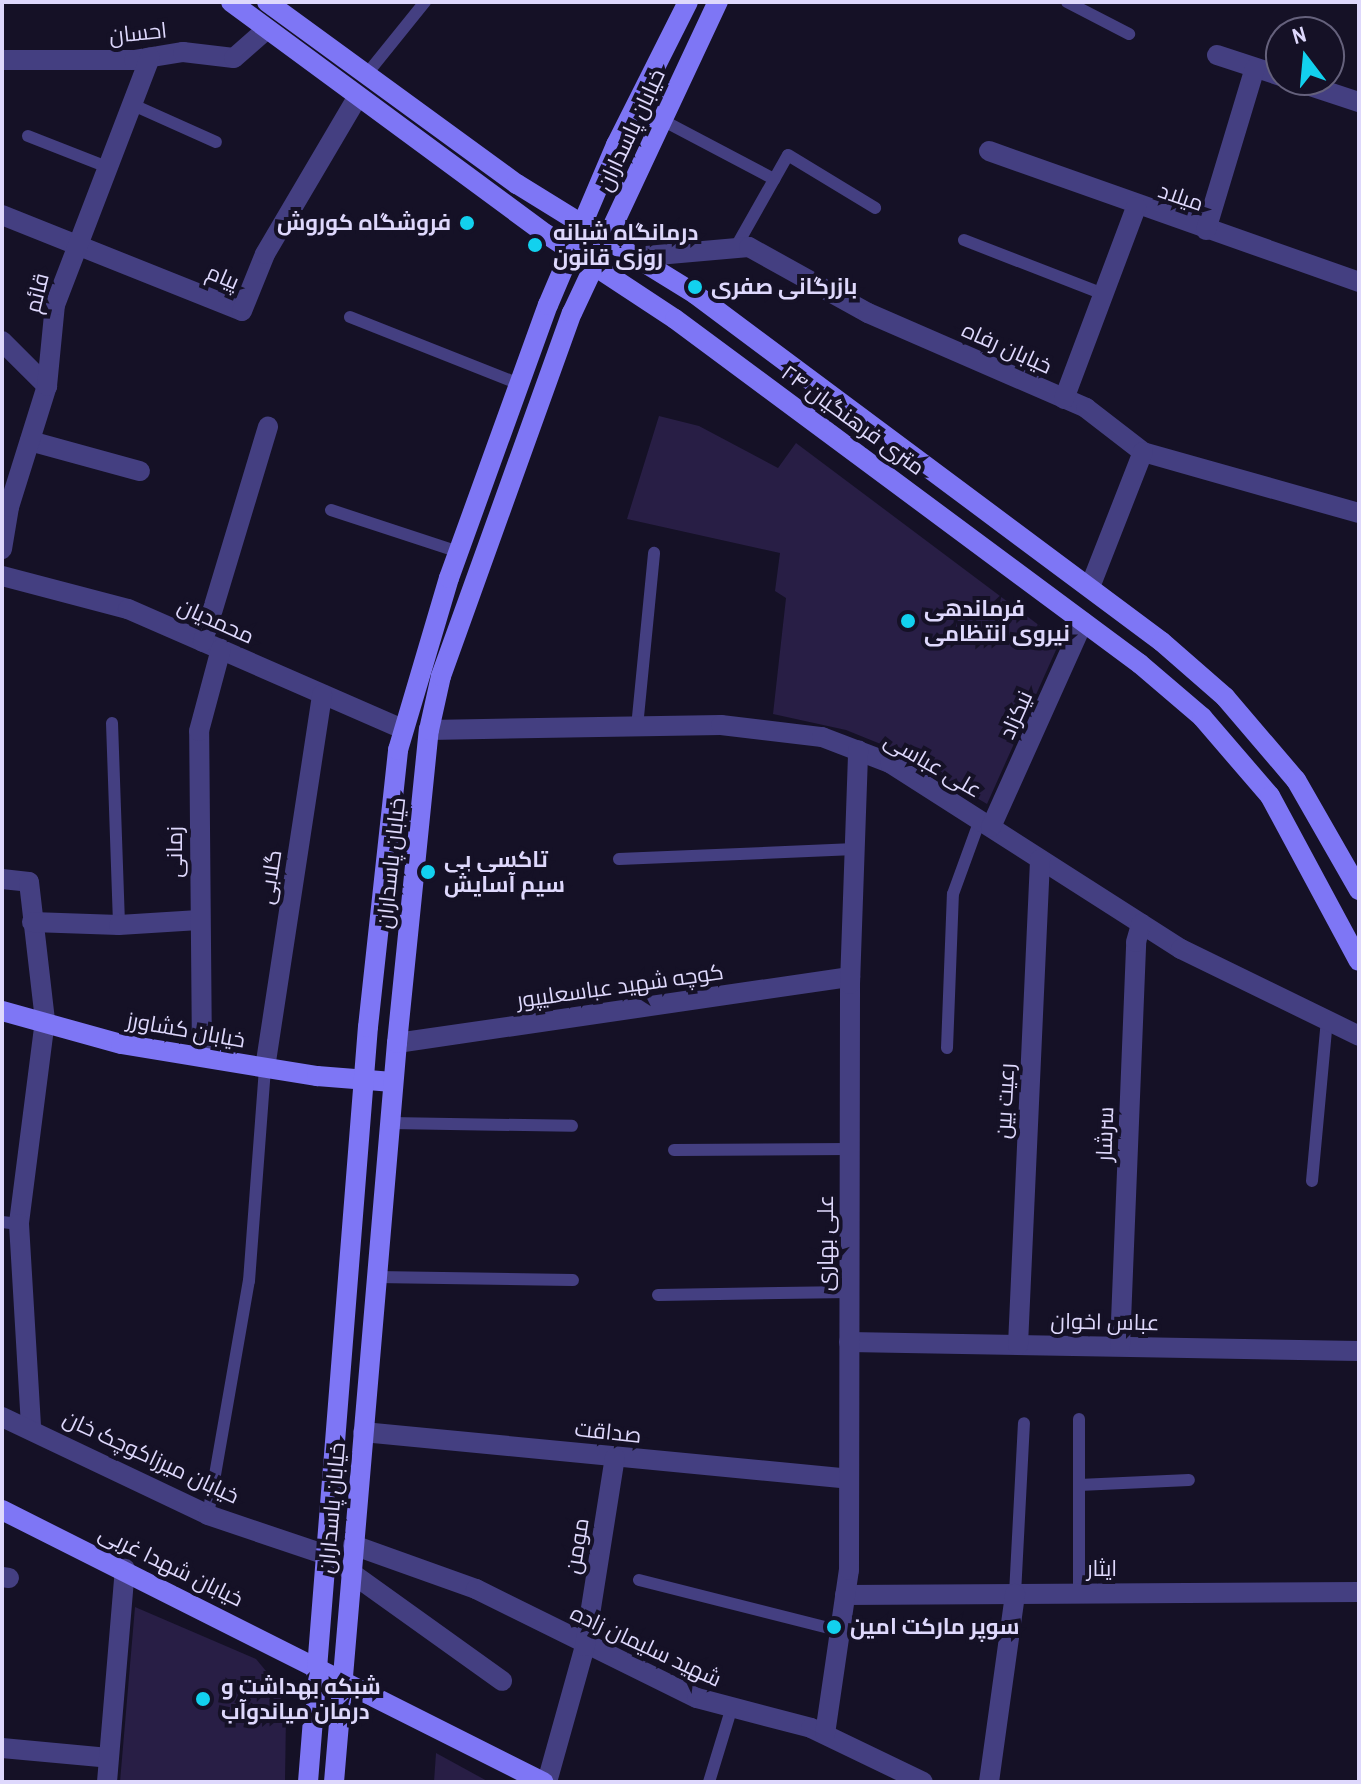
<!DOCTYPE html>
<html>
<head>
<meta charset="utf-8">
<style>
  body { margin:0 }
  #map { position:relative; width:1361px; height:1784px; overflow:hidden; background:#151126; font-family:"Archivo Narrow",Cairo,sans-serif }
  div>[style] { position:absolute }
  .building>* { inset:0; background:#281e45 }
  .lane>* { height:12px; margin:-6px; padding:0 6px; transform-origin:6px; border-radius:6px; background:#443f81 }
  .street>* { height:20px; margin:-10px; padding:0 10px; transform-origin:10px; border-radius:10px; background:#443f81 }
  .secondary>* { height:20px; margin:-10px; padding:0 10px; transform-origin:10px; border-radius:10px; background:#7e76f5 }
  .dots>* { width:22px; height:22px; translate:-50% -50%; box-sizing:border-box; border:4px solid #151126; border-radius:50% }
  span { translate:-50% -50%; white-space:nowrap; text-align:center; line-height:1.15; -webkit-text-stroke:8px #151126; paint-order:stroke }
  .street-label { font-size:22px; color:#ded8fc }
  .poi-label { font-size:22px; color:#ded8fc; font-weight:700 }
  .right { translate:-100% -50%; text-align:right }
  .left { translate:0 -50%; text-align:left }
  .frame { position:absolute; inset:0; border:4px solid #ded8fc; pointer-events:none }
  .north { position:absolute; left:1265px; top:16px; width:80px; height:80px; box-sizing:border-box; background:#151126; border:2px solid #65617c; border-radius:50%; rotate:344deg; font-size:22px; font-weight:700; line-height:32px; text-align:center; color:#ded8fc }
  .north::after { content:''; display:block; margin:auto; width:28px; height:36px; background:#12d1ee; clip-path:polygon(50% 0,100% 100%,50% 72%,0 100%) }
</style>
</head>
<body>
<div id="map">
  <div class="building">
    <i style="clip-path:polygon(659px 416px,699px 426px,778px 468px,796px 443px,1060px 641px,987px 804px,898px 751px,846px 730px,773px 714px,786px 598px,775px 591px,780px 553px,627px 519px)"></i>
    <i style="clip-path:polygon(135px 1607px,256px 1659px,276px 1683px,286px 1715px,285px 1782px,120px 1782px)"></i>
    <i style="clip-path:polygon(436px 1753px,489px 1782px,434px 1782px)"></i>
  </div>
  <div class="lane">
    <i style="left:1067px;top:2px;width:70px;rotate:27.3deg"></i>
    <i style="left:366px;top:75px;width:94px;rotate:-51.1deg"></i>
    <i style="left:131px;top:104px;width:93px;rotate:24.1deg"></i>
    <i style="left:662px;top:120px;width:127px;rotate:27.8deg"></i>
    <i style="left:28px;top:136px;width:85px;rotate:21.4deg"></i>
    <i style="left:964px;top:240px;width:149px;rotate:21.2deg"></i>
    <i style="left:737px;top:245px;width:103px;rotate:-60.5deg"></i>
    <i style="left:788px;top:155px;width:102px;rotate:31.3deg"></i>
    <i style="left:350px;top:317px;width:182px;rotate:21.6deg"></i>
    <i style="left:331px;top:510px;width:135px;rotate:18.2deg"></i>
    <i style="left:112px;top:723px;width:202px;rotate:88deg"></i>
    <i style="left:637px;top:727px;width:175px;rotate:-84.4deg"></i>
    <i style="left:619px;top:859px;width:236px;rotate:-2.4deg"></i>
    <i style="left:947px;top:1048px;width:154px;rotate:-87.8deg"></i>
    <i style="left:953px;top:894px;width:79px;rotate:-70deg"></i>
    <i style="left:390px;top:1123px;width:182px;rotate:0.9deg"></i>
    <i style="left:674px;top:1150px;width:176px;rotate:-0.3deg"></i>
    <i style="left:1312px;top:1181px;width:162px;rotate:-84.7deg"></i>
    <i style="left:2px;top:1222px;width:17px;rotate:7deg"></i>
    <i style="left:376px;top:1277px;width:197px;rotate:0.9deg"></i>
    <i style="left:658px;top:1295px;width:192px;rotate:-0.9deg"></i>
    <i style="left:1079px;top:1485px;width:110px;rotate:-2.6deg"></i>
    <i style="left:208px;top:1515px;width:238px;rotate:-80.1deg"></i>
    <i style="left:249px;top:1281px;width:214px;rotate:-85.7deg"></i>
    <i style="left:639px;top:1580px;width:207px;rotate:14.2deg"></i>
    <i style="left:1015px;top:1594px;width:171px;rotate:-87deg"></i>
    <i style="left:1079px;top:1594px;width:175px;rotate:-90deg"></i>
    <i style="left:709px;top:1782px;width:75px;rotate:-73deg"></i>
  </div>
  <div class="street">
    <i style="left:1217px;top:55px;width:67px;rotate:18.2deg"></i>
    <i style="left:2px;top:60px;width:132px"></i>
    <i style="left:134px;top:60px;width:50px;rotate:-9.3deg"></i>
    <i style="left:183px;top:52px;width:51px;rotate:6.7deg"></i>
    <i style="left:234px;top:58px;width:44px;rotate:-41.3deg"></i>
    <i style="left:1292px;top:80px;width:71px;rotate:18.2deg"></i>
    <i style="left:989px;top:151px;width:393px;rotate:19.5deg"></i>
    <i style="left:2px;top:215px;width:258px;rotate:21.8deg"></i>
    <i style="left:242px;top:311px;width:61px;rotate:-68deg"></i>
    <i style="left:265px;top:254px;width:183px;rotate:-59.5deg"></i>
    <i style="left:1206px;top:230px;width:169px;rotate:-73.2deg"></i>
    <i style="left:635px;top:257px;width:114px;rotate:-5deg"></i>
    <i style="left:749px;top:247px;width:136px;rotate:29deg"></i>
    <i style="left:868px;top:313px;width:238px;rotate:23.5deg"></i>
    <i style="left:1086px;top:408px;width:72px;rotate:37.7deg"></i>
    <i style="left:1143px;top:452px;width:224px;rotate:15.8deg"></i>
    <i style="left:2px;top:341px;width:64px;rotate:45deg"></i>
    <i style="left:1064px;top:399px;width:205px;rotate:-69.4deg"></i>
    <i style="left:30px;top:441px;width:114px;rotate:15.3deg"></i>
    <i style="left:2px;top:549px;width:43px;rotate:-80.5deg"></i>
    <i style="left:9px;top:507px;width:127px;rotate:-72.6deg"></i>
    <i style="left:47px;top:386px;width:81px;rotate:-84.4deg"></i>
    <i style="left:55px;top:305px;width:265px;rotate:-69deg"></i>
    <i style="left:2px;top:576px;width:130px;rotate:14.7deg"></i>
    <i style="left:128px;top:609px;width:300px;rotate:23.6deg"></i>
    <i style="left:1090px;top:587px;width:145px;rotate:-68.6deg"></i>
    <i style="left:203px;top:642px;width:225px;rotate:-73.2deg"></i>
    <i style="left:429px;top:730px;width:292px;rotate:-1deg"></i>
    <i style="left:721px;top:725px;width:102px;rotate:6.8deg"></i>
    <i style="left:822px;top:737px;width:73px;rotate:20.9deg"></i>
    <i style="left:890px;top:763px;width:345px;rotate:32.6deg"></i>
    <i style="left:1181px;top:949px;width:198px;rotate:26deg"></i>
    <i style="left:991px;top:827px;width:225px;rotate:-65.8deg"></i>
    <i style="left:2px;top:879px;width:27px;rotate:6deg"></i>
    <i style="left:29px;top:882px;width:139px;rotate:83.4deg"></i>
    <i style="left:45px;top:1020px;width:206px;rotate:97.3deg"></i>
    <i style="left:19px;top:1224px;width:203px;rotate:86.6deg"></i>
    <i style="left:32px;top:922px;width:87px;rotate:2deg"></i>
    <i style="left:119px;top:925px;width:80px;rotate:-3.6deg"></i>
    <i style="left:397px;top:1043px;width:458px;rotate:-8.3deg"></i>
    <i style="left:202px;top:1057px;width:326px;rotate:-90.5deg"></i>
    <i style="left:199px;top:731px;width:85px;rotate:-75deg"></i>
    <i style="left:265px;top:1068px;width:378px;rotate:-81.3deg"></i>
    <i style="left:849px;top:1342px;width:510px;rotate:1.01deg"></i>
    <i style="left:1018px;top:1345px;width:486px;rotate:-87.4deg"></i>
    <i style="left:1120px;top:1346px;width:404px;rotate:-87.7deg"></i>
    <i style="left:1136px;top:942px;width:19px;rotate:-74deg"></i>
    <i style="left:2px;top:1417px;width:228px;rotate:25.4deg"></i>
    <i style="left:208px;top:1515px;width:125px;rotate:18.7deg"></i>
    <i style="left:363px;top:1432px;width:488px;rotate:5.5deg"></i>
    <i style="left:353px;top:1545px;width:131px;rotate:19.7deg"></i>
    <i style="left:476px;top:1589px;width:246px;rotate:26.3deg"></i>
    <i style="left:697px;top:1698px;width:118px;rotate:14.7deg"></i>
    <i style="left:811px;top:1728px;width:124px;rotate:25.7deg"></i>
    <i style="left:350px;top:1572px;width:187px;rotate:35.6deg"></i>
    <i style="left:2px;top:1577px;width:7px;rotate:8deg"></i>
    <i style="left:845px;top:1595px;width:514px;rotate:-0.33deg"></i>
    <i style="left:825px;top:1734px;width:166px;rotate:-81.7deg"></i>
    <i style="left:849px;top:1570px;width:586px;rotate:-89.9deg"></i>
    <i style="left:850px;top:984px;width:234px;rotate:-88deg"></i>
    <i style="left:2px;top:1748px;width:107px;rotate:5.3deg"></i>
    <i style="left:107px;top:1782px;width:214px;rotate:-85.2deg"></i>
    <i style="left:547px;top:1782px;width:141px;rotate:-74.4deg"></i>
    <i style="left:585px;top:1646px;width:191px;rotate:-81deg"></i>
    <i style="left:989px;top:1782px;width:190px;rotate:-82.1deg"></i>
  </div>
  <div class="secondary">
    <i style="left:231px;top:2px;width:391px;rotate:36.4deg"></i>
    <i style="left:546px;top:234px;width:154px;rotate:33.4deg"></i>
    <i style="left:675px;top:319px;width:579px;rotate:36.57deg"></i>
    <i style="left:1140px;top:664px;width:82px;rotate:40.5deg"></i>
    <i style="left:1202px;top:717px;width:104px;rotate:49.3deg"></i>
    <i style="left:1270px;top:796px;width:187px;rotate:61.7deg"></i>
    <i style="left:267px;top:2px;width:309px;rotate:36.1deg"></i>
    <i style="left:517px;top:184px;width:209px;rotate:31.7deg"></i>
    <i style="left:695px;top:294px;width:582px;rotate:36.69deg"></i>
    <i style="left:1162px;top:642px;width:84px;rotate:41.1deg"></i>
    <i style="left:1225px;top:697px;width:109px;rotate:49.5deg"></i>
    <i style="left:1296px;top:780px;width:127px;rotate:60.2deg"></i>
    <i style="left:2px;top:1011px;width:123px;rotate:15.5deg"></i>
    <i style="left:121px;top:1044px;width:199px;rotate:9.3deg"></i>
    <i style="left:317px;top:1076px;width:76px;rotate:4.5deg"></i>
    <i style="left:2px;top:1510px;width:606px;rotate:26.69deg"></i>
    <i style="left:308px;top:1782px;width:757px;rotate:-85.46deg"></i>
    <i style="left:368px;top:1027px;width:279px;rotate:-83.8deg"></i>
    <i style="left:398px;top:750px;width:179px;rotate:-73.5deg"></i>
    <i style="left:449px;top:578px;width:290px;rotate:-70.1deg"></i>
    <i style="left:548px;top:305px;width:174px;rotate:-67deg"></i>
    <i style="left:616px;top:145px;width:160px;rotate:-63.3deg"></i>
    <i style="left:334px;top:1782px;width:742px;rotate:-85.13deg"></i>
    <i style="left:397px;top:1043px;width:315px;rotate:-84.2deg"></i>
    <i style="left:429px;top:730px;width:55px;rotate:-77.5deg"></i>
    <i style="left:441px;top:676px;width:386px;rotate:-70.2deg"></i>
    <i style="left:572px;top:313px;width:344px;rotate:-64.9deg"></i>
  </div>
  <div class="dots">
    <i style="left:467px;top:223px;background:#12d1ee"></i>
    <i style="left:535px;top:245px;background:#12d1ee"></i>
    <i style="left:695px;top:287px;background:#12d1ee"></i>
    <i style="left:908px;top:621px;background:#12d1ee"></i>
    <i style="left:428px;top:872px;background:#12d1ee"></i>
    <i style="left:834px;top:1627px;background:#12d1ee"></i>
    <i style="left:203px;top:1699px;background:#12d1ee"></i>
  </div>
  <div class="street-label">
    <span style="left:138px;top:33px;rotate:-6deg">احسان</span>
    <span style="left:631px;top:130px;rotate:-65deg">خیابان پاسداران</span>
    <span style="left:1181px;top:197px;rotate:19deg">میلاد</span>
    <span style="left:223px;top:277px;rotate:23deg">پیام</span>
    <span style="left:37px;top:293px;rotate:-76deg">قائم</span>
    <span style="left:1007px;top:348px;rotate:24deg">خیابان رفاه</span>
    <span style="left:853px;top:420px;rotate:36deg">۲۴ متری فرهنگیان</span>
    <span style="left:216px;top:621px;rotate:24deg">محمدیان</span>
    <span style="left:1016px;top:715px;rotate:-66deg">نیکزاد</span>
    <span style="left:933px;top:765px;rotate:30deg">علی عباسی</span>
    <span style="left:175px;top:852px;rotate:-90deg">زمانی</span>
    <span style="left:391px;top:863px;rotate:-84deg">خیابان پاسداران</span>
    <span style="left:270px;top:877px;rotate:-81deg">گلابی</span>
    <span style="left:620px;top:986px;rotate:-8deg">کوچه شهید عباسعلیپور</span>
    <span style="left:186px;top:1030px;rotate:10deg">خیابان کشاورز</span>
    <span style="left:1005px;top:1101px;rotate:-87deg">رعیت بین</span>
    <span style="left:1105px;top:1134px;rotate:-88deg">سرشار</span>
    <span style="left:826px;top:1243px;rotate:-90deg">علی بهاری</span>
    <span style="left:1105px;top:1322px;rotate:1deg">عباس اخوان</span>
    <span style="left:608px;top:1432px;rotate:6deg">صداقت</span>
    <span style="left:151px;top:1457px;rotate:25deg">خیابان میرزاکوچک خان</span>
    <span style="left:332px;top:1508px;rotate:-85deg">خیابان پاسداران</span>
    <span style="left:577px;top:1546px;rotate:-81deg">مومن</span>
    <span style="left:171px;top:1566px;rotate:26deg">خیابان شهدا غربی</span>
    <span style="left:1102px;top:1569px">ایثار</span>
    <span style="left:646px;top:1646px;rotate:25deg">شهید سلیمان زاده</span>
  </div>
  <div class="poi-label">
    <span class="right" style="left:451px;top:223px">فروشگاه کوروش</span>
    <span class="left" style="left:553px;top:245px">درمانگاه شبانه<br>روزی قانون</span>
    <span class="left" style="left:711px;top:287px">بازرگانی صفری</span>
    <span class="left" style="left:924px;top:621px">فرماندهی<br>نیروی انتظامی</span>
    <span class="left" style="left:444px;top:872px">تاکسی بی<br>سیم آسایش</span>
    <span class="left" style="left:850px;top:1627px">سوپر مارکت امین</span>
    <span class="left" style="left:221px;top:1699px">شبکه بهداشت و<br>درمان میاندوآب</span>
  </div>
  <div class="frame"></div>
  <div class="north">N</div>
</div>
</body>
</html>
